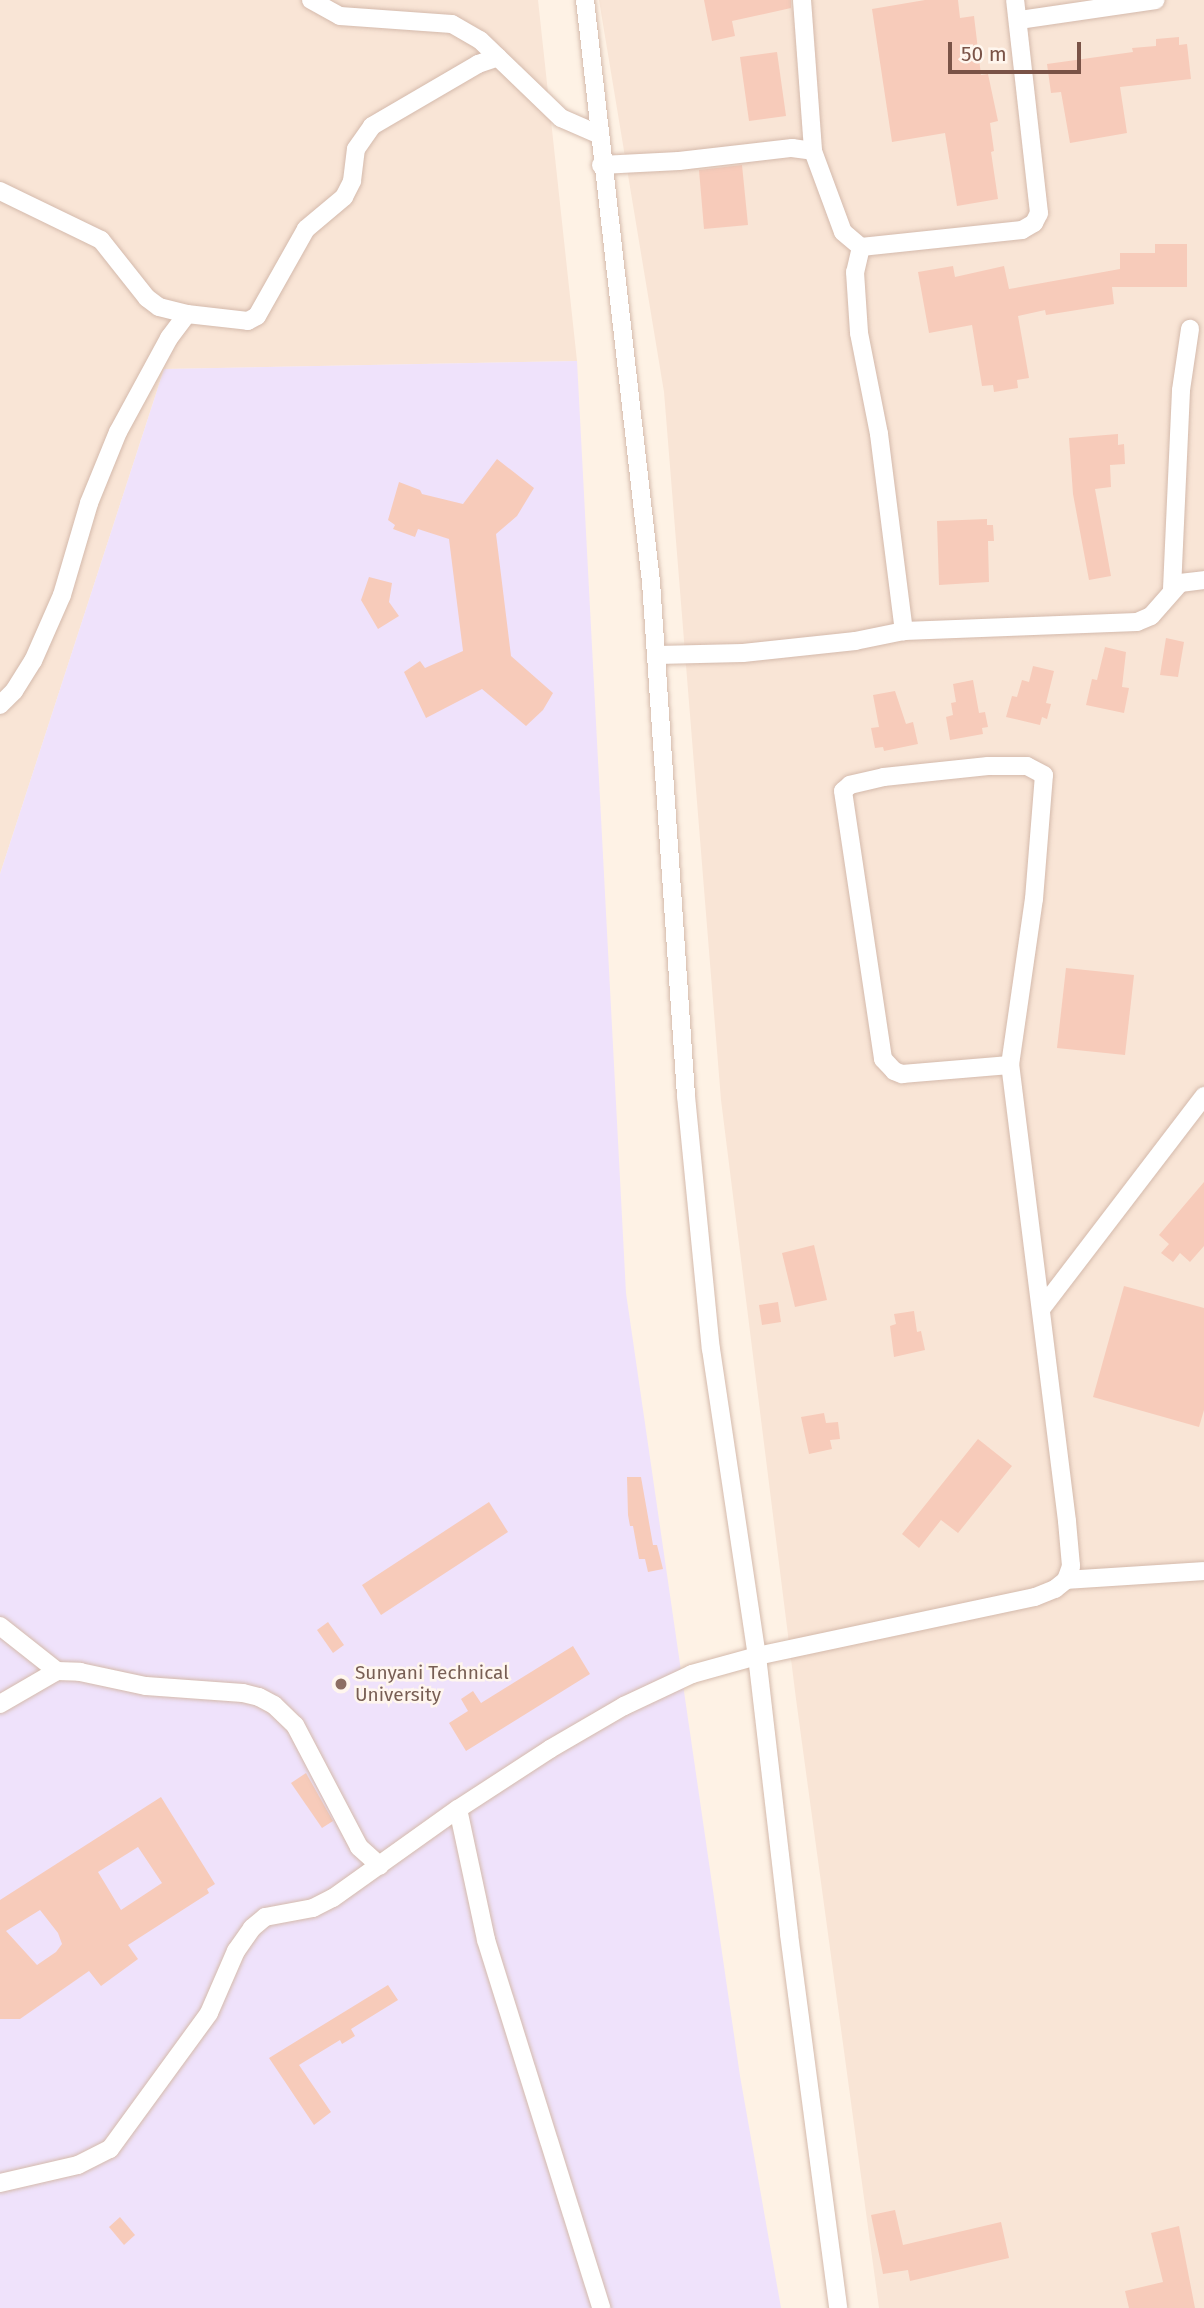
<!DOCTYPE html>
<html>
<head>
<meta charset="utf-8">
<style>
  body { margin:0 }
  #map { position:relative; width:1204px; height:2308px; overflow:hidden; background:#fef2e5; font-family:"Fira Sans",sans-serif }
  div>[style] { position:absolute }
  .residential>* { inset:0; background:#f9e5d6 }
  .education>* { inset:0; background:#efe2fb }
  .building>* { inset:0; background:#f7cbba }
  .roads { filter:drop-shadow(0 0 2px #d4baac) drop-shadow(0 0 2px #d4baac) }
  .minor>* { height:18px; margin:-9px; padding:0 9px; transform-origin:9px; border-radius:9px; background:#fff }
  .dots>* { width:19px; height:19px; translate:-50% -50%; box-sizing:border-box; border:4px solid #fff6ee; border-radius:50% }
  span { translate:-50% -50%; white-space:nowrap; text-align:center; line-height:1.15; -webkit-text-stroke:5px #fff6ee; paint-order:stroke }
  .education-label { font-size:19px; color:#785e54 }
  .left { translate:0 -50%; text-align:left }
  .scale { position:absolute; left:948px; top:42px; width:133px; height:32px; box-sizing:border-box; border:4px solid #7a5347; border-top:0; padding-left:9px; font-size:21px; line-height:24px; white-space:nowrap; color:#7a5347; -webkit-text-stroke:5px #fff6ee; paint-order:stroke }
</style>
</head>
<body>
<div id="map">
  <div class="residential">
    <i style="clip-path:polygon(0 0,538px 0,577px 361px,164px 369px,0 874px)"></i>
    <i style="clip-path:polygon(599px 0,1204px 0,1204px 2308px,879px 2308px,796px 1699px,721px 1100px,664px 392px)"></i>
  </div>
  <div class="education">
    <i style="clip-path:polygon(577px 361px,626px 1293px,740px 2076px,781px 2308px,0 2308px,0 874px,164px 369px)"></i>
  </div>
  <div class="building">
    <i style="clip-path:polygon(704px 0,791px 0,791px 8px,732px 21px,735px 36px,712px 41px)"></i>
    <i style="clip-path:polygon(925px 0,958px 0,960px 18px,974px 16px,981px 75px,988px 74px,998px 121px,990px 123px,994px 151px,991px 152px,998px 199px,957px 206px,945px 133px,892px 142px,872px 9px)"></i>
    <i style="clip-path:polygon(1179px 37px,1179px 45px,1187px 44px,1191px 79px,1120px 87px,1127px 133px,1070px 143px,1061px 92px,1051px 93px,1047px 64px,1133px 52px,1132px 48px,1156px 46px,1156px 39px)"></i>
    <i style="clip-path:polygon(777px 52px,786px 116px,749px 121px,740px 57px)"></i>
    <i style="clip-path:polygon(742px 165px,748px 225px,704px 229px,699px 170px)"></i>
    <i style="clip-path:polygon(1155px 244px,1187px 244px,1187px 287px,1112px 287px,1114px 304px,1046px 315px,1045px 310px,1018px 316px,1029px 378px,1017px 380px,1018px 388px,994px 392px,993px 385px,982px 386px,972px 325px,929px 333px,918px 272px,953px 266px,955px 277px,1004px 266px,1009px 289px,1120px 269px,1120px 253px,1155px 253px)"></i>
    <i style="clip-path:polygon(1118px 434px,1118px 445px,1124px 444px,1125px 464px,1110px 465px,1111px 487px,1095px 489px,1111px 576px,1089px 580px,1073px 494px,1069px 438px)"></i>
    <i style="clip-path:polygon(497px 459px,534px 488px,517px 516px,496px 534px,511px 656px,553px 693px,543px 710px,526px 726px,482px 689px,426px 718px,404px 672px,420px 661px,425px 668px,463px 651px,449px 539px,418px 529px,415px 537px,393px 529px,395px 525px,388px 520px,399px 482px,420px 490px,422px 494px,463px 504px)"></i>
    <i style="clip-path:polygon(987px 519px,987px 525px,993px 525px,994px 541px,988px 541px,989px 582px,939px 585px,937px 521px)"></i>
    <i style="clip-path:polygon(369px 577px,392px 583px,389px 602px,399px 616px,378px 629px,361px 600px)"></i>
    <i style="clip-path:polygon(1166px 638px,1184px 642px,1178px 677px,1160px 675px)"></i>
    <i style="clip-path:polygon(1105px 647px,1126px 652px,1122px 687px,1129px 688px,1124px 713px,1086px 705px,1092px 679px,1097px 680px)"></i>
    <i style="clip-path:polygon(1033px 666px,1054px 671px,1046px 703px,1051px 704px,1047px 719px,1042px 717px,1040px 725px,1006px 717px,1012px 696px,1017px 697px,1022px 680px,1029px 682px)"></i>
    <i style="clip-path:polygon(973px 680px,979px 713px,985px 712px,988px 727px,982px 728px,983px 734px,950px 740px,946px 717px,953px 715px,951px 703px,956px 702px,953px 684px)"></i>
    <i style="clip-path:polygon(895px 691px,906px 724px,913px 722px,918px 744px,884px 751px,883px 747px,875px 748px,871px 728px,879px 727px,873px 695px)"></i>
    <i style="clip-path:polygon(1066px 968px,1134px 975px,1125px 1055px,1057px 1048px)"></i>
    <i style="clip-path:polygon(1204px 1182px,1204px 1246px,1190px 1262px,1180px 1253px,1173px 1262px,1161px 1253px,1169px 1244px,1159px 1235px)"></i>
    <i style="clip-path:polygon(814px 1245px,827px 1300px,795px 1307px,782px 1253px)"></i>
    <i style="clip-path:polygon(1124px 1286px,1204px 1308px,1204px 1410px,1199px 1427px,1093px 1397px)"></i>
    <i style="clip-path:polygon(778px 1302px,781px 1322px,762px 1325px,759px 1305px)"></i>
    <i style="clip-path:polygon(914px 1311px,917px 1332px,921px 1331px,925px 1350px,894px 1357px,890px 1326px,896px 1324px,894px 1314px)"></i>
    <i style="clip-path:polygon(824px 1413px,826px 1423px,838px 1422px,840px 1439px,830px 1440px,832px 1449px,809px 1454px,801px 1417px)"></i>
    <i style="clip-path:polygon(978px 1439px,1012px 1466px,958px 1533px,941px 1520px,919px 1548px,902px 1534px)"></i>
    <i style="clip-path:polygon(627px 1477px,641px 1477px,653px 1545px,657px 1545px,663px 1569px,648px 1572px,645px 1559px,639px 1559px,633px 1526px,630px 1526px,628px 1515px)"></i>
    <i style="clip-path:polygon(489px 1502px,508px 1532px,381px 1615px,362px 1585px)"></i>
    <i style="clip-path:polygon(328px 1622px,344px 1645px,333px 1653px,317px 1630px)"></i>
    <i style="clip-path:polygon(573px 1646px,590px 1674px,466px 1751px,449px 1723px,468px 1711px,461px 1699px,473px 1691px,481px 1703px)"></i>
    <i style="clip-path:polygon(306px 1773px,333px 1821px,322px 1828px,291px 1783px)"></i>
    <i style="clip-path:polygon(evenodd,161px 1797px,215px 1884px,207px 1889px,209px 1893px,128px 1945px,138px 1959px,101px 1986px,89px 1971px,20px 2019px,0 2019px,0 1900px,161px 1797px,138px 1847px,162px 1883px,121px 1910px,98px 1872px,138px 1847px,161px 1797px,40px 1910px,58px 1933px,62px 1944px,56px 1952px,37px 1965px,6px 1931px,40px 1910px)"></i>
    <i style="clip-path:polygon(388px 1985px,398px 2000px,351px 2029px,355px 2036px,342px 2044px,340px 2040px,299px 2065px,331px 2112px,314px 2125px,269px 2058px)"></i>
    <i style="clip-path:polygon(895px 2210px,903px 2245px,1001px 2222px,1009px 2258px,910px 2281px,908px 2270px,883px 2274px,871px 2215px)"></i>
    <i style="clip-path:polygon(120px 2217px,135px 2235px,124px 2245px,109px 2227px)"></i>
    <i style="clip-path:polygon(1179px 2226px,1195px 2308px,1129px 2308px,1125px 2291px,1163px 2282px,1151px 2233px)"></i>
  </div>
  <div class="roads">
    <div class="minor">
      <i style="left:311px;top:0;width:33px;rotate:29deg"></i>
      <i style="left:340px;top:16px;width:112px;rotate:4.1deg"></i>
      <i style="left:452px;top:24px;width:32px;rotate:30deg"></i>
      <i style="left:480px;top:40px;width:112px;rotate:43.9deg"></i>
      <i style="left:561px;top:118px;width:40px;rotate:23.4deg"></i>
      <i style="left:585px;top:0;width:586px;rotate:83.53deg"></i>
      <i style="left:651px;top:582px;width:515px;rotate:86.1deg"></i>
      <i style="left:686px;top:1096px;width:254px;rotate:84.4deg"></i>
      <i style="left:711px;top:1349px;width:310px;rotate:81.5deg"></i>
      <i style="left:757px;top:1656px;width:280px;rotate:83.4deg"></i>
      <i style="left:789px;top:1934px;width:377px;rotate:82.5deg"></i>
      <i style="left:802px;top:0;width:151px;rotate:85.8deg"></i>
      <i style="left:1019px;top:20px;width:138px;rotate:-8.3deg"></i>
      <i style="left:601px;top:165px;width:78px;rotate:-2.9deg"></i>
      <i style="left:679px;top:161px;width:114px;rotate:-6.6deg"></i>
      <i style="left:792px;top:148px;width:21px;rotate:8deg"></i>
      <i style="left:813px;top:151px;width:86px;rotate:69.7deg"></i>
      <i style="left:843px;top:232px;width:23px;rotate:40deg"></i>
      <i style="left:861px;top:247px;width:162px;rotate:-6deg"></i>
      <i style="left:1022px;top:230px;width:14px;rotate:-30deg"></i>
      <i style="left:1034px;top:223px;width:11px;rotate:-63deg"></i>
      <i style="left:1039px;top:213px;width:214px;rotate:-96.4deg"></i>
      <i style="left:0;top:191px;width:112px;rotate:25.9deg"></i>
      <i style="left:101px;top:240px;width:74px;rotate:51.6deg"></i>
      <i style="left:147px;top:298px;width:15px;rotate:37deg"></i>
      <i style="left:159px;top:307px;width:29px;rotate:14deg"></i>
      <i style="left:187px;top:314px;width:61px;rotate:6.5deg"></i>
      <i style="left:248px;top:321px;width:10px;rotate:-29deg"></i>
      <i style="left:257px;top:316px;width:100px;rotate:-60.6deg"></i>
      <i style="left:306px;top:229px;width:50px;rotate:-40.1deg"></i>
      <i style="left:344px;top:197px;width:18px;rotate:-63deg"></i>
      <i style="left:352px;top:181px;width:32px;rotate:-83deg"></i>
      <i style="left:356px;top:149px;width:28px;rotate:-55deg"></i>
      <i style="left:372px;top:126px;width:123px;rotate:-30.3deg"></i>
      <i style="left:478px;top:64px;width:21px;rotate:-19deg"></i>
      <i style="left:861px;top:247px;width:26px;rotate:103deg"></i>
      <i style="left:855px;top:272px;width:61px;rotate:86.2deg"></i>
      <i style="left:859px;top:333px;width:103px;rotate:78.8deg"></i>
      <i style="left:879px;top:434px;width:199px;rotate:82.8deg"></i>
      <i style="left:1172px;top:589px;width:199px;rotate:-87.4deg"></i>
      <i style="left:1181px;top:390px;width:62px;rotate:-81.6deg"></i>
      <i style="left:657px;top:655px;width:86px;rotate:-1.3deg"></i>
      <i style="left:743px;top:653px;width:113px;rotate:-6.1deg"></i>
      <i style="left:855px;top:641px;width:50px;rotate:-11.5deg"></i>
      <i style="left:904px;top:631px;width:233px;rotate:-2.2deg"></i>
      <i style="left:1137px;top:622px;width:15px;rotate:-23deg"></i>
      <i style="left:1151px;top:616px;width:44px;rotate:-48.7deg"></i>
      <i style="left:1180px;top:583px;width:24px;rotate:-7deg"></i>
      <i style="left:0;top:705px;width:20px;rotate:-45deg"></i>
      <i style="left:14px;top:691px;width:36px;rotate:-58deg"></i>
      <i style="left:33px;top:661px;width:72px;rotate:-66.3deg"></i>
      <i style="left:62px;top:595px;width:96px;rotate:-73.6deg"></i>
      <i style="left:89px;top:503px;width:77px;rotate:-67.8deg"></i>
      <i style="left:118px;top:432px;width:107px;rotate:-61.5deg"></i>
      <i style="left:169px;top:338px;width:30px;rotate:-53deg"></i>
      <i style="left:1042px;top:1308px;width:267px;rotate:-52.6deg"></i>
      <i style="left:1066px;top:1580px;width:138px;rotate:-3.7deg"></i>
      <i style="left:0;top:1626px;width:73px;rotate:38.3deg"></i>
      <i style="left:57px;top:1671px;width:23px;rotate:2deg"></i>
      <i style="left:80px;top:1672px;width:67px;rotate:12deg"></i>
      <i style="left:146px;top:1686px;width:97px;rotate:4.1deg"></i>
      <i style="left:243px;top:1693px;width:16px;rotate:14deg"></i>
      <i style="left:259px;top:1697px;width:17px;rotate:28deg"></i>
      <i style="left:274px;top:1705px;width:29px;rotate:44deg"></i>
      <i style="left:295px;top:1725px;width:138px;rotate:62.3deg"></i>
      <i style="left:359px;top:1847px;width:28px;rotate:42deg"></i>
      <i style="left:0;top:1704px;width:66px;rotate:-30.1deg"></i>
      <i style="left:458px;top:1809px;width:134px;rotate:77.9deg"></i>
      <i style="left:486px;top:1940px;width:386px;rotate:72.6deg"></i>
      <i style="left:0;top:2183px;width:80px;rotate:-13deg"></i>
      <i style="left:78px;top:2165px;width:36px;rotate:-27deg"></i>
      <i style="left:110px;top:2149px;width:168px;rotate:-53.9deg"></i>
      <i style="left:209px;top:2013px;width:68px;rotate:-66.5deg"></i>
      <i style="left:236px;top:1951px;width:28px;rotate:-55deg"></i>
      <i style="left:252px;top:1928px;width:17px;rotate:-40deg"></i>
      <i style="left:265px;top:1917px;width:49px;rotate:-10.6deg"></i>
      <i style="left:313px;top:1908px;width:22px;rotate:-27deg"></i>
      <i style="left:333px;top:1898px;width:153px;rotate:-35.5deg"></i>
      <i style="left:458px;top:1809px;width:110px;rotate:-33.1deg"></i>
      <i style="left:550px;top:1749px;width:86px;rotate:-30.2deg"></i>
      <i style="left:624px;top:1706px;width:75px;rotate:-25.2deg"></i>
      <i style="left:692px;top:1674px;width:67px;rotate:-15.5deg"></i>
      <i style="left:757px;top:1656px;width:284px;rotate:-12deg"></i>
      <i style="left:1035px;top:1597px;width:22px;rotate:-22deg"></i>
      <i style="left:1055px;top:1589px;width:14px;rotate:-39deg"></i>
      <i style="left:1066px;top:1580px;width:15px;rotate:-70deg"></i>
      <i style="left:1071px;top:1566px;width:45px;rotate:-95.1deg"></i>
      <i style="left:1067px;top:1521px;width:460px;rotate:-97.1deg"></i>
      <i style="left:1010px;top:1065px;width:168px;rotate:-81.8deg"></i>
      <i style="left:1034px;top:899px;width:124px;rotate:-85.4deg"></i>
      <i style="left:1044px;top:775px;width:19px;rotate:-152deg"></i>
      <i style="left:1027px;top:766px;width:39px;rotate:180deg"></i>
      <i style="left:988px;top:766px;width:105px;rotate:174deg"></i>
      <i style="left:884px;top:777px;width:35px;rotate:167deg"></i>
      <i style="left:850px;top:785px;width:9px;rotate:139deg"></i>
      <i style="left:843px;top:791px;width:271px;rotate:81.5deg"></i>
      <i style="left:883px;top:1059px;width:16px;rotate:47deg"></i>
      <i style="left:894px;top:1071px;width:9px;rotate:21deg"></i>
      <i style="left:902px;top:1074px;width:108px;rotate:-4.8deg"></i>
    </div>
  </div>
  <div class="dots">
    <i style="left:341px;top:1684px;background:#8d6e63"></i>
  </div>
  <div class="education-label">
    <span class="left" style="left:355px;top:1684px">Sunyani Technical<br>University</span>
  </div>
  <div class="scale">50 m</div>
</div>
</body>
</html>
